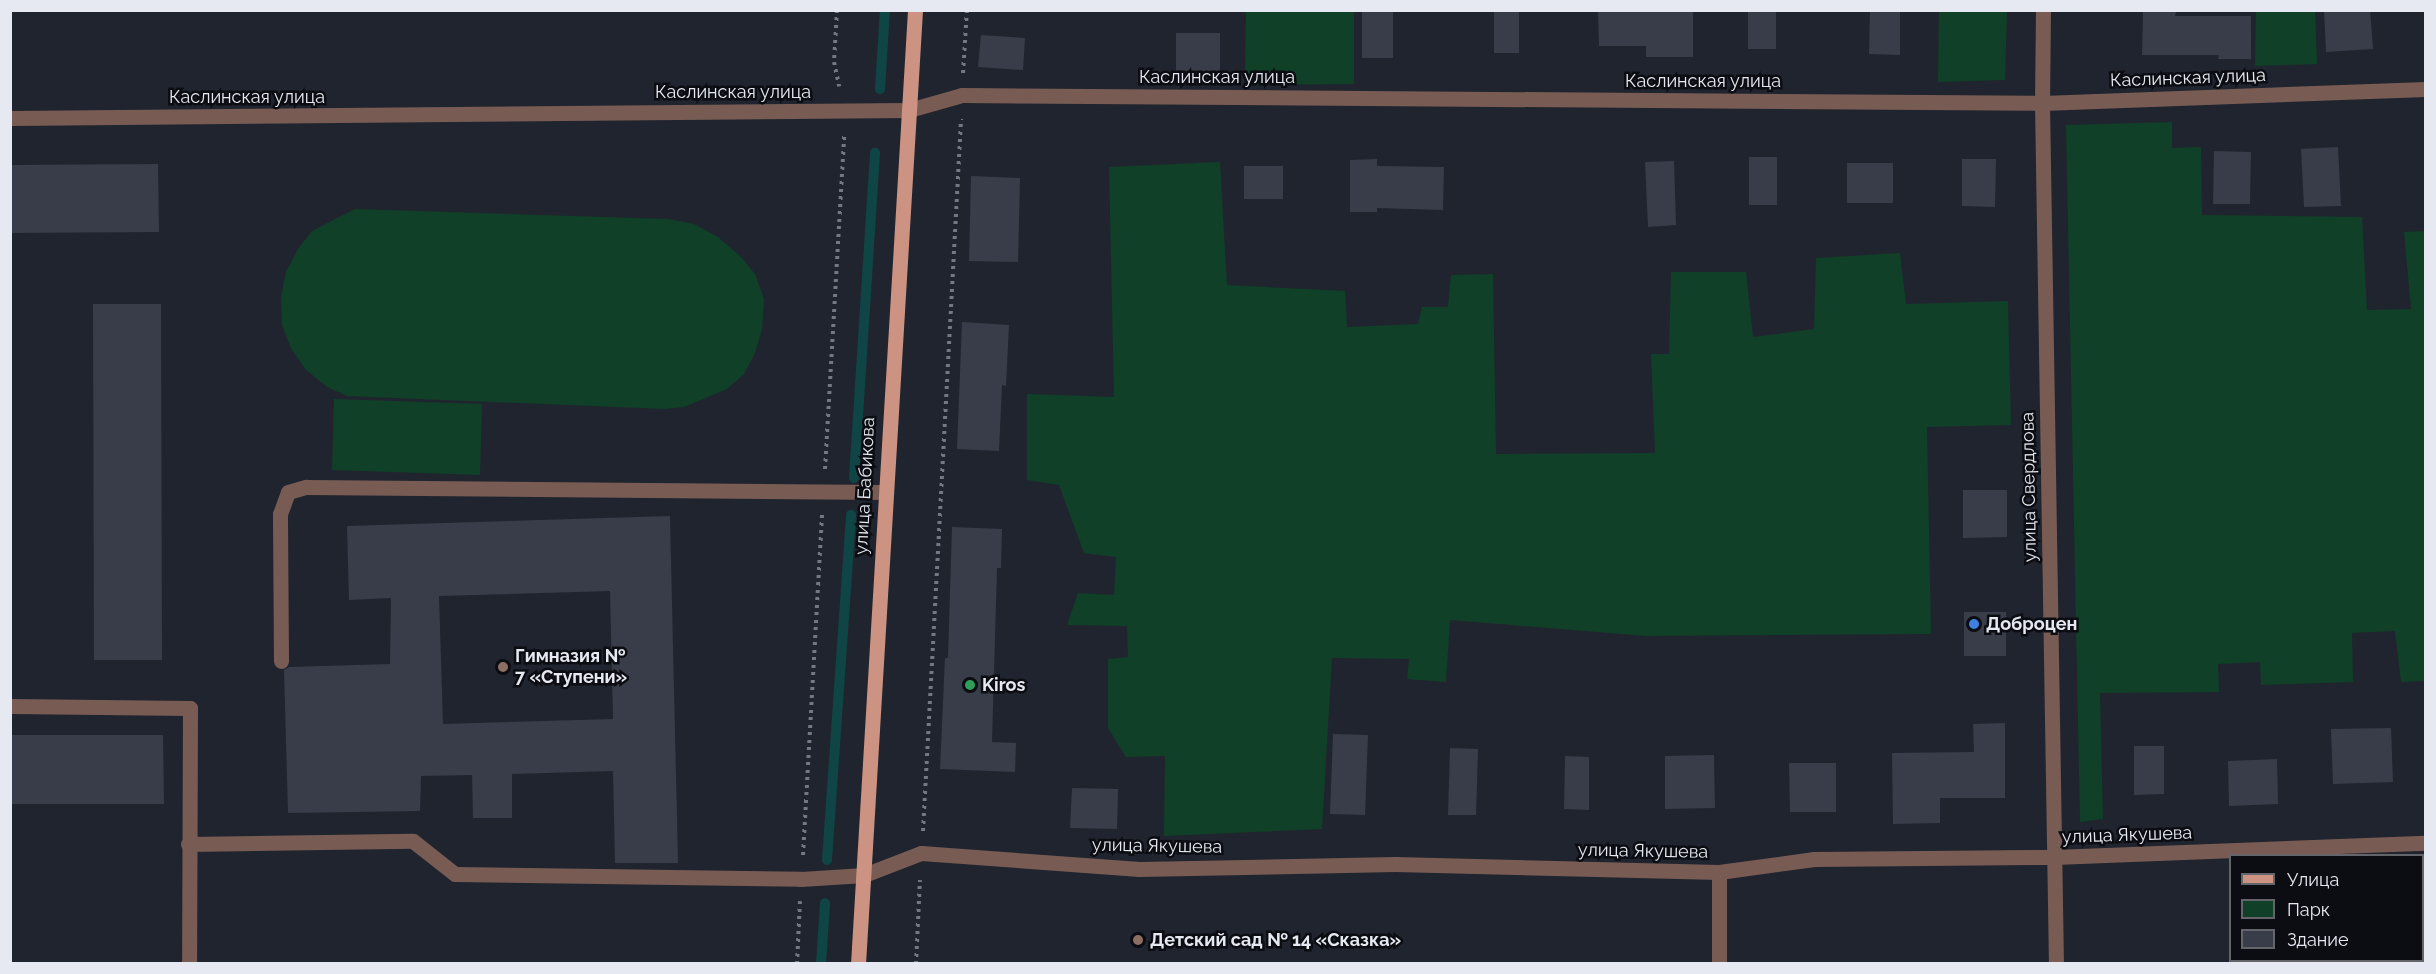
<!DOCTYPE html>
<html>
<head>
<meta charset="utf-8">
<style>
  body { margin:0 }
  #map { position:relative; width:2436px; height:974px; overflow:hidden; background:#20242f; font-family:Raleway,sans-serif }
  div>[style] { position:absolute }
  .green>* { inset:0; background:#104027 }
  .stream>* { height:10px; margin:-5px; padding:0 5px; transform-origin:5px; border-radius:5px; background:#104546 }
  .building>* { inset:0; background:#383d49 }
  .path>* { height:4px; margin-top:-2px; transform-origin:0; background:repeating-linear-gradient(90deg,#747882 0 3px,transparent 0 7.5px) }
  .minor>* { height:15px; margin:-7.5px; padding:0 7.5px; transform-origin:7.5px; border-radius:7.5px; background:#785c54 }
  .major>* { height:15px; margin:-7.5px; padding:0 7.5px; transform-origin:7.5px; border-radius:7.5px; background:#cd9382 }
  .dots>* { width:16px; height:16px; translate:-50% -50%; box-sizing:border-box; border:3px solid #0b0d12; border-radius:50% }
  span { translate:-50% -50%; white-space:nowrap; text-align:center; line-height:1.15; -webkit-text-stroke:5px #0b0d12; paint-order:stroke }
  .street-label { font-size:18px; color:#e6e9f1 }
  .poi-label { font-size:18px; color:#e6e9f1; font-weight:700 }
  .left { translate:0 -50%; text-align:left }
  .frame { position:absolute; inset:0; border:12px solid #e6e9f1; pointer-events:none }
  .legend { position:absolute; left:2229px; top:854px; width:195px; height:108px; box-sizing:border-box; background:#0b0d12; border:2px solid #63656b; margin:0; padding:8px 10px; list-style:none; font-size:18px; color:#e6e9f1 }
  .legend li { display:flex; align-items:center; gap:12px; height:30px }
  .legend b { width:30px; border:2px solid #63656b }
</style>
</head>
<body>
<div id="map">
  <div class="green">
    <i style="clip-path:polygon(1246px 11px,1354px 11px,1354px 84px,1245px 85px)"></i>
    <i style="clip-path:polygon(1939px 11px,2007px 11px,2005px 80px,1938px 82px)"></i>
    <i style="clip-path:polygon(2256px 11px,2315px 11px,2317px 64px,2255px 66px)"></i>
    <i style="clip-path:polygon(2172px 122px,2172px 148px,2201px 147px,2202px 215px,2362px 217px,2367px 310px,2411px 309px,2404px 232px,2425px 231px,2425px 681px,2401px 682px,2395px 631px,2352px 633px,2353px 682px,2261px 685px,2260px 662px,2218px 664px,2219px 692px,2100px 693px,2103px 819px,2080px 822px,2066px 125px)"></i>
    <i style="clip-path:polygon(1220px 162px,1227px 285px,1345px 291px,1347px 327px,1418px 324px,1422px 307px,1448px 307px,1451px 275px,1493px 274px,1496px 454px,1655px 453px,1651px 354px,1669px 354px,1671px 272px,1746px 272px,1753px 337px,1814px 329px,1816px 258px,1900px 253px,1906px 304px,2008px 301px,2011px 425px,1927px 427px,1931px 634px,1646px 636px,1450px 620px,1446px 682px,1407px 679px,1409px 659px,1332px 658px,1322px 829px,1164px 836px,1165px 756px,1126px 757px,1108px 728px,1108px 659px,1128px 657px,1127px 626px,1067px 625px,1078px 593px,1114px 595px,1116px 557px,1084px 553px,1059px 485px,1027px 480px,1027px 394px,1114px 397px,1109px 167px)"></i>
    <i style="clip-path:polygon(355px 209px,668px 219px,694px 224px,718px 237px,740px 256px,755px 274px,764px 299px,762px 329px,755px 353px,744px 374px,727px 389px,684px 407px,664px 409px,347px 396px,327px 387px,306px 370px,291px 348px,282px 325px,281px 297px,286px 272px,298px 249px,312px 231px)"></i>
    <i style="clip-path:polygon(334px 399px,482px 404px,480px 475px,332px 470px)"></i>
  </div>
  <div class="stream">
    <i style="left:880px;top:89px;width:79px;rotate:-86.4deg"></i>
    <i style="left:854px;top:478px;width:326px;rotate:-86.3deg"></i>
    <i style="left:827px;top:860px;width:346px;rotate:-86deg"></i>
    <i style="left:821px;top:964px;width:61px;rotate:-86.2deg"></i>
  </div>
  <div class="building">
    <i style="clip-path:polygon(1362px 10px,1393px 10px,1393px 58px,1362px 58px)"></i>
    <i style="clip-path:polygon(1494px 10px,1519px 10px,1519px 53px,1494px 53px)"></i>
    <i style="clip-path:polygon(1598px 10px,1693px 10px,1693px 57px,1646px 57px,1646px 46px,1599px 46px)"></i>
    <i style="clip-path:polygon(1748px 10px,1776px 10px,1776px 49px,1748px 49px)"></i>
    <i style="clip-path:polygon(1870px 10px,1900px 10px,1900px 55px,1869px 54px)"></i>
    <i style="clip-path:polygon(2324px 10px,2370px 10px,2373px 49px,2326px 52px)"></i>
    <i style="clip-path:polygon(2143px 12px,2176px 12px,2175px 16px,2251px 16px,2251px 59px,2218px 59px,2219px 55px,2142px 55px)"></i>
    <i style="clip-path:polygon(1176px 33px,1220px 33px,1220px 71px,1176px 71px)"></i>
    <i style="clip-path:polygon(981px 35px,1025px 38px,1023px 70px,978px 67px)"></i>
    <i style="clip-path:polygon(2338px 147px,2341px 206px,2304px 207px,2301px 149px)"></i>
    <i style="clip-path:polygon(2214px 151px,2251px 152px,2250px 204px,2213px 204px)"></i>
    <i style="clip-path:polygon(1749px 157px,1777px 157px,1777px 205px,1749px 205px)"></i>
    <i style="clip-path:polygon(1377px 159px,1377px 166px,1444px 167px,1443px 210px,1377px 208px,1377px 212px,1350px 212px,1350px 160px)"></i>
    <i style="clip-path:polygon(1962px 159px,1996px 159px,1995px 207px,1962px 206px)"></i>
    <i style="clip-path:polygon(1674px 161px,1676px 225px,1648px 227px,1645px 162px)"></i>
    <i style="clip-path:polygon(1847px 163px,1893px 163px,1893px 203px,1847px 203px)"></i>
    <i style="clip-path:polygon(158px 164px,159px 232px,10px 233px,10px 165px)"></i>
    <i style="clip-path:polygon(1244px 166px,1283px 166px,1283px 199px,1244px 199px)"></i>
    <i style="clip-path:polygon(971px 176px,1020px 178px,1018px 262px,969px 261px)"></i>
    <i style="clip-path:polygon(93px 304px,161px 304px,162px 660px,94px 660px)"></i>
    <i style="clip-path:polygon(962px 322px,1009px 325px,1006px 386px,1002px 385px,999px 451px,957px 449px)"></i>
    <i style="clip-path:polygon(1963px 490px,2007px 490px,2007px 537px,1963px 538px)"></i>
    <i style="clip-path:polygon(evenodd,670px 516px,678px 863px,615px 863px,613px 771px,512px 774px,512px 818px,473px 818px,472px 775px,421px 776px,420px 811px,288px 813px,284px 670px,289px 667px,390px 664px,391px 598px,349px 600px,347px 526px,670px 516px,610px 591px,613px 719px,443px 724px,439px 596px,610px 591px)"></i>
    <i style="clip-path:polygon(952px 527px,1002px 529px,1001px 568px,997px 568px,992px 742px,1016px 743px,1015px 772px,940px 769px,945px 658px,948px 658px)"></i>
    <i style="clip-path:polygon(1964px 612px,2006px 612px,2006px 656px,1964px 656px)"></i>
    <i style="clip-path:polygon(2005px 723px,2005px 798px,1940px 798px,1940px 823px,1893px 824px,1892px 753px,1974px 752px,1973px 724px)"></i>
    <i style="clip-path:polygon(2391px 728px,2393px 782px,2333px 784px,2331px 729px)"></i>
    <i style="clip-path:polygon(1333px 734px,1368px 735px,1365px 815px,1330px 814px)"></i>
    <i style="clip-path:polygon(10px 735px,163px 735px,164px 804px,10px 804px)"></i>
    <i style="clip-path:polygon(2134px 746px,2164px 746px,2164px 794px,2134px 795px)"></i>
    <i style="clip-path:polygon(1450px 748px,1478px 749px,1476px 815px,1448px 815px)"></i>
    <i style="clip-path:polygon(1714px 755px,1715px 808px,1665px 809px,1665px 756px)"></i>
    <i style="clip-path:polygon(1565px 756px,1589px 757px,1589px 810px,1564px 809px)"></i>
    <i style="clip-path:polygon(2277px 759px,2278px 804px,2229px 806px,2228px 761px)"></i>
    <i style="clip-path:polygon(1789px 763px,1836px 763px,1836px 812px,1790px 812px)"></i>
    <i style="clip-path:polygon(1072px 788px,1118px 789px,1117px 829px,1070px 828px)"></i>
  </div>
  <div class="path">
    <i style="left:837px;top:10px;width:52px;rotate:93.3deg"></i>
    <i style="left:834px;top:62px;width:25px;rotate:78deg"></i>
    <i style="left:963px;top:73px;width:63px;rotate:-86.4deg"></i>
    <i style="left:825px;top:469px;width:335px;rotate:-86.7deg"></i>
    <i style="left:923px;top:831px;width:713px;rotate:-86.94deg"></i>
    <i style="left:803px;top:855px;width:341px;rotate:-86.8deg"></i>
    <i style="left:797px;top:964px;width:63px;rotate:-87.3deg"></i>
    <i style="left:916px;top:964px;width:84px;rotate:-87.3deg"></i>
  </div>
  <div class="minor">
    <i style="left:2043px;top:10px;width:93px;rotate:90.6deg"></i>
    <i style="left:2042px;top:103px;width:861px;rotate:89.07deg"></i>
    <i style="left:10px;top:118px;width:899px;rotate:-0.51deg"></i>
    <i style="left:909px;top:110px;width:55px;rotate:-15.8deg"></i>
    <i style="left:962px;top:95px;width:1080px;rotate:0.42deg"></i>
    <i style="left:2042px;top:103px;width:384px;rotate:-2.1deg"></i>
    <i style="left:281px;top:661px;width:147px;rotate:-90.4deg"></i>
    <i style="left:280px;top:514px;width:23px;rotate:-70deg"></i>
    <i style="left:288px;top:492px;width:19px;rotate:-16deg"></i>
    <i style="left:306px;top:487px;width:578px;rotate:0.5deg"></i>
    <i style="left:10px;top:706px;width:180px;rotate:0.6deg"></i>
    <i style="left:190px;top:708px;width:256px;rotate:90.2deg"></i>
    <i style="left:188px;top:844px;width:225px;rotate:-0.8deg"></i>
    <i style="left:413px;top:841px;width:53px;rotate:38.2deg"></i>
    <i style="left:455px;top:874px;width:346px;rotate:0.8deg"></i>
    <i style="left:801px;top:879px;width:63px;rotate:-3.6deg"></i>
    <i style="left:864px;top:875px;width:61px;rotate:-21.1deg"></i>
    <i style="left:921px;top:853px;width:219px;rotate:4.2deg"></i>
    <i style="left:1139px;top:869px;width:256px;rotate:-1.1deg"></i>
    <i style="left:1395px;top:864px;width:324px;rotate:1.4deg"></i>
    <i style="left:1719px;top:872px;width:96px;rotate:-7.8deg"></i>
    <i style="left:1814px;top:859px;width:240px;rotate:-0.5deg"></i>
    <i style="left:2054px;top:857px;width:372px;rotate:-2.2deg"></i>
    <i style="left:1719px;top:872px;width:92px;rotate:90deg"></i>
  </div>
  <div class="major">
    <i style="left:858px;top:964px;width:956px;rotate:-86.58deg"></i>
  </div>
  <div class="dots">
    <i style="left:1974px;top:624px;background:#3f7fe0"></i>
    <i style="left:503px;top:667px;background:#8d6e63"></i>
    <i style="left:970px;top:685px;background:#2e9e5b"></i>
    <i style="left:1138px;top:940px;background:#8d6e63"></i>
  </div>
  <div class="street-label">
    <span style="left:1217px;top:77px">Каслинская улица</span>
    <span style="left:2188px;top:78px;rotate:-2deg">Каслинская улица</span>
    <span style="left:1703px;top:81px">Каслинская улица</span>
    <span style="left:733px;top:92px">Каслинская улица</span>
    <span style="left:247px;top:97px">Каслинская улица</span>
    <span style="left:865px;top:486px;rotate:-87deg">улица Бабикова</span>
    <span style="left:2029px;top:487px;rotate:-91deg">улица Свердлова</span>
    <span style="left:2127px;top:835px;rotate:-2deg">улица Якушева</span>
    <span style="left:1157px;top:846px;rotate:1deg">улица Якушева</span>
    <span style="left:1643px;top:851px;rotate:1deg">улица Якушева</span>
  </div>
  <div class="poi-label">
    <span class="left" style="left:1986px;top:624px">Доброцен</span>
    <span class="left" style="left:515px;top:667px">Гимназия №<br>7 «Ступени»</span>
    <span class="left" style="left:982px;top:685px">Kiros</span>
    <span class="left" style="left:1150px;top:940px">Детский сад № 14 «Сказка»</span>
  </div>
  <div class="frame"></div>
  <ul class="legend">
  <li><b style="height:8px;background:#cd9382"></b>Улица</li>
  <li><b style="height:16px;background:#104027"></b>Парк</li>
  <li><b style="height:16px;background:#383d49"></b>Здание</li>
  </ul>
</div>
</body>
</html>
